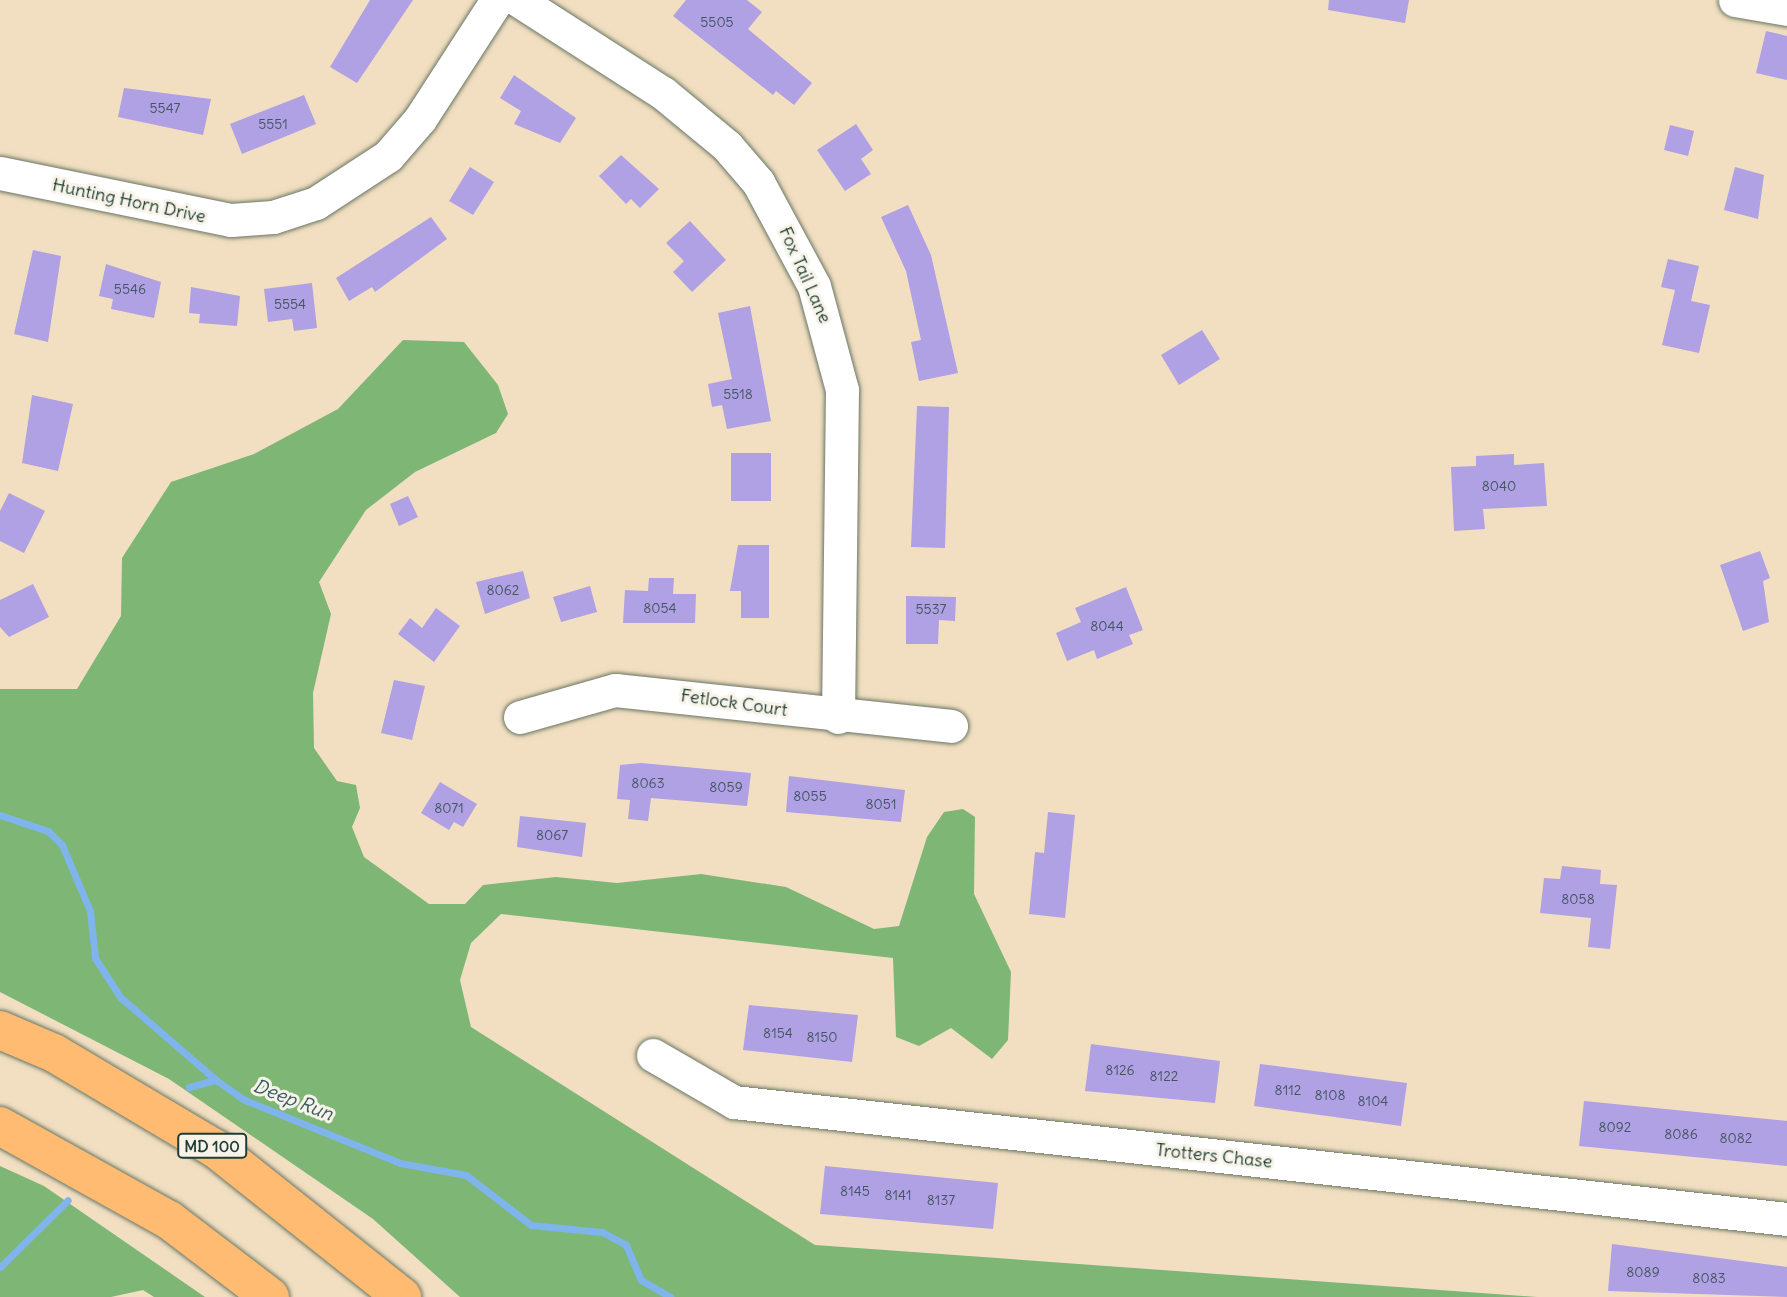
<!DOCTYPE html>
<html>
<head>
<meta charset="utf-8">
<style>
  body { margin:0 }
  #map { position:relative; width:1787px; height:1297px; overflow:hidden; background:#f2dfc1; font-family:Delius,sans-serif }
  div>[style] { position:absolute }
  .forest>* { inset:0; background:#7db675 }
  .stream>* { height:7px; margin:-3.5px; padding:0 3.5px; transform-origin:3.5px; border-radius:3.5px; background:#7fb4ed }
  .building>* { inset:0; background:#b0a0e4 }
  .roads { filter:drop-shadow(0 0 2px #697665) drop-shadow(0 0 2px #697665) }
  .minor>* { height:33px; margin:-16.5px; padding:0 16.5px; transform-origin:16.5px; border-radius:16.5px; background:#fff }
  .highway>* { height:38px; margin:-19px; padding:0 19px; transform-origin:19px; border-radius:19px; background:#ffbb71 }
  span { translate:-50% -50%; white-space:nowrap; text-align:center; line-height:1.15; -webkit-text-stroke:6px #f7f3e8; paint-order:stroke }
  .number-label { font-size:14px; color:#435660 }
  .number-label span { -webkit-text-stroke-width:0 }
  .shield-label span { padding:2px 5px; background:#f7f3e8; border:2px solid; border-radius:5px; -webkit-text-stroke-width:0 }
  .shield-label { font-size:16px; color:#1f3d34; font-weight:700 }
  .street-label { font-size:18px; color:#1f3d34 }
  .water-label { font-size:19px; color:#375b62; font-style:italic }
</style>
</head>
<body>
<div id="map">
  <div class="forest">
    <i style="clip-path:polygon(403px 340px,464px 342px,498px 385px,508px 414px,496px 433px,415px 472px,366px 510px,319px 582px,331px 614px,313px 693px,314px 748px,337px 781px,356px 785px,360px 808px,352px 827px,364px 857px,429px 904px,465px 904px,483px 885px,556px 877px,617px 883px,701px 874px,786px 887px,874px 929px,899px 926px,927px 837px,944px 812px,963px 809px,975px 817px,974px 894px,1011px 972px,1008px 1040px,992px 1059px,951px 1028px,919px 1046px,896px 1037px,893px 958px,501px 914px,471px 943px,460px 980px,471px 1027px,815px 1245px,1537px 1297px,460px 1297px,373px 1219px,169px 1079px,0 992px,0 689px,77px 689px,121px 616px,122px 558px,171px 482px,254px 454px,338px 409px)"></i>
    <i style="clip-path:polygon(0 1166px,44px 1186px,205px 1297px,154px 1297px,143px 1290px,111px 1297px,0 1297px)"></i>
  </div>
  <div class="stream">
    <i style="left:0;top:815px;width:51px;rotate:18.4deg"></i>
    <i style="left:48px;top:831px;width:20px;rotate:45deg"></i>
    <i style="left:62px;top:845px;width:72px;rotate:67deg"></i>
    <i style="left:90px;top:911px;width:47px;rotate:83.9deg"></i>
    <i style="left:95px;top:958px;width:46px;rotate:57.3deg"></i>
    <i style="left:120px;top:997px;width:127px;rotate:40.8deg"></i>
    <i style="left:216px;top:1080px;width:35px;rotate:35deg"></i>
    <i style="left:245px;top:1100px;width:167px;rotate:22.1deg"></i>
    <i style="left:400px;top:1163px;width:67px;rotate:10.3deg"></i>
    <i style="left:466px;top:1175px;width:82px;rotate:37.6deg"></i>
    <i style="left:531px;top:1225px;width:71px;rotate:5.6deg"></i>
    <i style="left:602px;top:1232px;width:27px;rotate:28deg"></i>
    <i style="left:626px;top:1245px;width:38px;rotate:67deg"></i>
    <i style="left:641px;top:1280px;width:34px;rotate:30deg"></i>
    <i style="left:189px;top:1087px;width:28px;rotate:-15deg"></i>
    <i style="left:0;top:1267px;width:95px;rotate:-44.6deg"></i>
  </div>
  <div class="building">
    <i style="clip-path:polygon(370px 0,413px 0,357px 83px,330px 67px)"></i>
    <i style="clip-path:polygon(686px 0,747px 0,762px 12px,748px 29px,812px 83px,794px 105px,776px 91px,773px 95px,673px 16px)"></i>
    <i style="clip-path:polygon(1329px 0,1409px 0,1405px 23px,1328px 10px)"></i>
    <i style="clip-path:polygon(1766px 31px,1787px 36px,1787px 80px,1756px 73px)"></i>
    <i style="clip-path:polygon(514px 75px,576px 118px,560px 143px,514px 124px,521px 111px,500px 98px)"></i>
    <i style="clip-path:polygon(124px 88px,211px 99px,203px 135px,118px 117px)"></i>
    <i style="clip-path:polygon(304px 95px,316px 124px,242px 154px,230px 124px)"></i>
    <i style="clip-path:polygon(856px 124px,873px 150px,861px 159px,871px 174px,845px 191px,817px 150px)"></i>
    <i style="clip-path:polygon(1670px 125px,1694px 131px,1688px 156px,1664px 150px)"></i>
    <i style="clip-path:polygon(621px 155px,659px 189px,640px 208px,631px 199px,626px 204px,599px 176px)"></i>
    <i style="clip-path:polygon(470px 167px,494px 182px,473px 215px,449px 201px)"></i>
    <i style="clip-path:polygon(1735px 167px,1764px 175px,1758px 219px,1724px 210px)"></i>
    <i style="clip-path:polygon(908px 205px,931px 255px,958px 373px,919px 381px,911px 342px,921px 340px,906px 271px,881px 217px)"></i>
    <i style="clip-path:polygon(431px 217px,447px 239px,375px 292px,372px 287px,349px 301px,336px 278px)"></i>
    <i style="clip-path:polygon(690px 221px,726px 260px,692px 292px,673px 272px,684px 261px,666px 243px)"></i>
    <i style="clip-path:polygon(33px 250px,61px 256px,48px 342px,14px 334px)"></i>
    <i style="clip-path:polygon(1668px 259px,1699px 266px,1691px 301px,1710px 305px,1699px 353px,1662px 345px,1675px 290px,1661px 287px)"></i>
    <i style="clip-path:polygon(106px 264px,161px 282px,154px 318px,111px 309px,113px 299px,99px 296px)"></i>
    <i style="clip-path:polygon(312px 283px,317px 328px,294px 331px,292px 319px,268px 322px,264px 289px)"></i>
    <i style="clip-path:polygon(191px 287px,240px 296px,237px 326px,199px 323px,200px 314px,189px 313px)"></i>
    <i style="clip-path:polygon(750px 306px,771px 421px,727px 429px,722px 405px,712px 407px,708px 384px,732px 379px,718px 313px)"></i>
    <i style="clip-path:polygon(1202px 330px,1220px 359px,1179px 385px,1161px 355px)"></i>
    <i style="clip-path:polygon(32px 395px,73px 404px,58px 471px,22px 463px)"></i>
    <i style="clip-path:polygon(917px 406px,949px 407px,945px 548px,911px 547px)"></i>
    <i style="clip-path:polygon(731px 453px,771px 453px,771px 501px,731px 501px)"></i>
    <i style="clip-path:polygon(1514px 454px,1514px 465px,1544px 463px,1547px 506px,1483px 509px,1485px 529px,1454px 531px,1451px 467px,1476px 466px,1476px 456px)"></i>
    <i style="clip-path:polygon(9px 493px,45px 511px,24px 553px,0 541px,0 511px)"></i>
    <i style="clip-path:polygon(408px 496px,418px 517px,399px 526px,390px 504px)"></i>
    <i style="clip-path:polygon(738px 545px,769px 545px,769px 618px,741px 618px,741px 591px,730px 591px)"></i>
    <i style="clip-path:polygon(1760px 551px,1770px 578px,1763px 581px,1769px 622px,1743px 631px,1720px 565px)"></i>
    <i style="clip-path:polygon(523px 571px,530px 598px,485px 614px,476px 582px)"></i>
    <i style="clip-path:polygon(649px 578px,674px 578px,673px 594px,696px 594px,695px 623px,623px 623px,625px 590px,648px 591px)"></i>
    <i style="clip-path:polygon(33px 584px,49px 617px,9px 637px,0 627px,0 600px)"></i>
    <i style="clip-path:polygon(590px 586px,597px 612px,561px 622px,553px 597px)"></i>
    <i style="clip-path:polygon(1126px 587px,1143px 630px,1129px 635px,1133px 644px,1097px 659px,1094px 650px,1067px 661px,1056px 633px,1081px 622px,1075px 608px)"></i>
    <i style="clip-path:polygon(906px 596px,956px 597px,955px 621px,939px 620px,938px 644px,906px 644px)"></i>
    <i style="clip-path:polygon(436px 608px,460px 626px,434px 662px,398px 634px,410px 618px,422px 628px)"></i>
    <i style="clip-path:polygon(394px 680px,425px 686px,412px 740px,381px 733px)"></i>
    <i style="clip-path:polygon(641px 763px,751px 773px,747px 806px,651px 798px,648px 821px,628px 819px,630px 800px,617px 799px,620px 765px)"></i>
    <i style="clip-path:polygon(789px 776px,905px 790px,901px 822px,786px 812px)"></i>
    <i style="clip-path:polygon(440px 782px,477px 804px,463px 827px,454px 822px,449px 830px,421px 813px)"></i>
    <i style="clip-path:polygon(1048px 812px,1075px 815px,1065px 918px,1029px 914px,1035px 852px,1044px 853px)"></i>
    <i style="clip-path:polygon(520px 816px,586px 823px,582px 857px,517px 847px)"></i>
    <i style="clip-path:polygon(1562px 866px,1601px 870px,1600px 884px,1617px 885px,1610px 949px,1588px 947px,1591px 918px,1540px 913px,1544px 878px,1560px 879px)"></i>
    <i style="clip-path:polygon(749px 1005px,858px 1015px,852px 1062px,743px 1050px)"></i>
    <i style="clip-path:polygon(1091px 1044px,1220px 1061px,1215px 1103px,1085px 1091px)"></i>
    <i style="clip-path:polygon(1260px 1064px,1407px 1083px,1401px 1126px,1254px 1106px)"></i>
    <i style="clip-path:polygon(1584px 1101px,1787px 1121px,1787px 1166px,1579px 1146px)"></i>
    <i style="clip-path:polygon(825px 1166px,998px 1183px,993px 1229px,820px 1214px)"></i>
    <i style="clip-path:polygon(1612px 1244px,1787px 1267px,1787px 1297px,1608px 1291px)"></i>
  </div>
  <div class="roads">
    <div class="minor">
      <i style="left:518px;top:0;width:172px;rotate:32.7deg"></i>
      <i style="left:663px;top:93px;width:83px;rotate:39.6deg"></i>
      <i style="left:727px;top:146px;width:48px;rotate:49.3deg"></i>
      <i style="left:758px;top:182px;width:118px;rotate:61.7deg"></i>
      <i style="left:814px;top:286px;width:108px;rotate:74.9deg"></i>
      <i style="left:842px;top:390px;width:327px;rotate:90.7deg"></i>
      <i style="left:1735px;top:0;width:53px;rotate:9.8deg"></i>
      <i style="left:0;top:173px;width:236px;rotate:11.5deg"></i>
      <i style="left:231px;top:220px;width:42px;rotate:-4.1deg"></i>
      <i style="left:273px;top:217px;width:45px;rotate:-18deg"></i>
      <i style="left:316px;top:203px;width:86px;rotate:-33.1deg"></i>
      <i style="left:388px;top:156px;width:49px;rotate:-49.1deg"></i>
      <i style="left:420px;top:119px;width:142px;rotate:-57.1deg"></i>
      <i style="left:520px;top:717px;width:99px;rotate:-15.9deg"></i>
      <i style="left:615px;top:690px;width:338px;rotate:6.1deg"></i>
      <i style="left:653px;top:1055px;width:94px;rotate:30.1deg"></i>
      <i style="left:734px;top:1102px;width:1059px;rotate:6.34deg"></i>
    </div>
    <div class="highway">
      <i style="left:0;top:1030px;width:59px;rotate:23.1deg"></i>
      <i style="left:54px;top:1053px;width:188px;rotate:30.7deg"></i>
      <i style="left:216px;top:1149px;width:238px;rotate:38.5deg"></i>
      <i style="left:0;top:1126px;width:193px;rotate:29.1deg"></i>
      <i style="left:169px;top:1220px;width:127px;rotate:37.3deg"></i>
    </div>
  </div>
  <div class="number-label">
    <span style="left:717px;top:22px">5505</span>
    <span style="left:165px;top:108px">5547</span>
    <span style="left:273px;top:124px">5551</span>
    <span style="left:130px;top:289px">5546</span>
    <span style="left:290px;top:304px">5554</span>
    <span style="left:738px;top:394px">5518</span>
    <span style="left:1499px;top:486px">8040</span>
    <span style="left:503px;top:590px">8062</span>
    <span style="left:660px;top:608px">8054</span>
    <span style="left:931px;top:609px">5537</span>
    <span style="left:1107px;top:626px">8044</span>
    <span style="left:648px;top:783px">8063</span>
    <span style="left:726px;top:787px">8059</span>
    <span style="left:810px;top:796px">8055</span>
    <span style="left:881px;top:804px">8051</span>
    <span style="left:449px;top:808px">8071</span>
    <span style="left:552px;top:835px">8067</span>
    <span style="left:1578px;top:899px">8058</span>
    <span style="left:778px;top:1033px">8154</span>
    <span style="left:822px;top:1037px">8150</span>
    <span style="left:1120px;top:1070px">8126</span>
    <span style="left:1164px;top:1076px">8122</span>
    <span style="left:1288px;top:1090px">8112</span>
    <span style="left:1330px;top:1095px">8108</span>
    <span style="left:1373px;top:1101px">8104</span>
    <span style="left:1615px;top:1127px">8092</span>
    <span style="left:1681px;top:1134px">8086</span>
    <span style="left:1736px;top:1138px">8082</span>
    <span style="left:855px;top:1191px">8145</span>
    <span style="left:898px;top:1195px">8141</span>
    <span style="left:941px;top:1200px">8137</span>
    <span style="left:1643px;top:1272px">8089</span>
    <span style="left:1709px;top:1278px">8083</span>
  </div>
  <div class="shield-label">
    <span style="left:212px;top:1146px">MD 100</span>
  </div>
  <div class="street-label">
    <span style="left:129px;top:201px;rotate:12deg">Hunting Horn Drive</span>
    <span style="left:805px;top:275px;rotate:66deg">Fox Tail Lane</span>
    <span style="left:734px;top:703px;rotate:8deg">Fetlock Court</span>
    <span style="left:1214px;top:1156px;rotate:6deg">Trotters Chase</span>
  </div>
  <div class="water-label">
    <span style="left:293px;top:1100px;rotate:21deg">Deep Run</span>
  </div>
</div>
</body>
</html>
